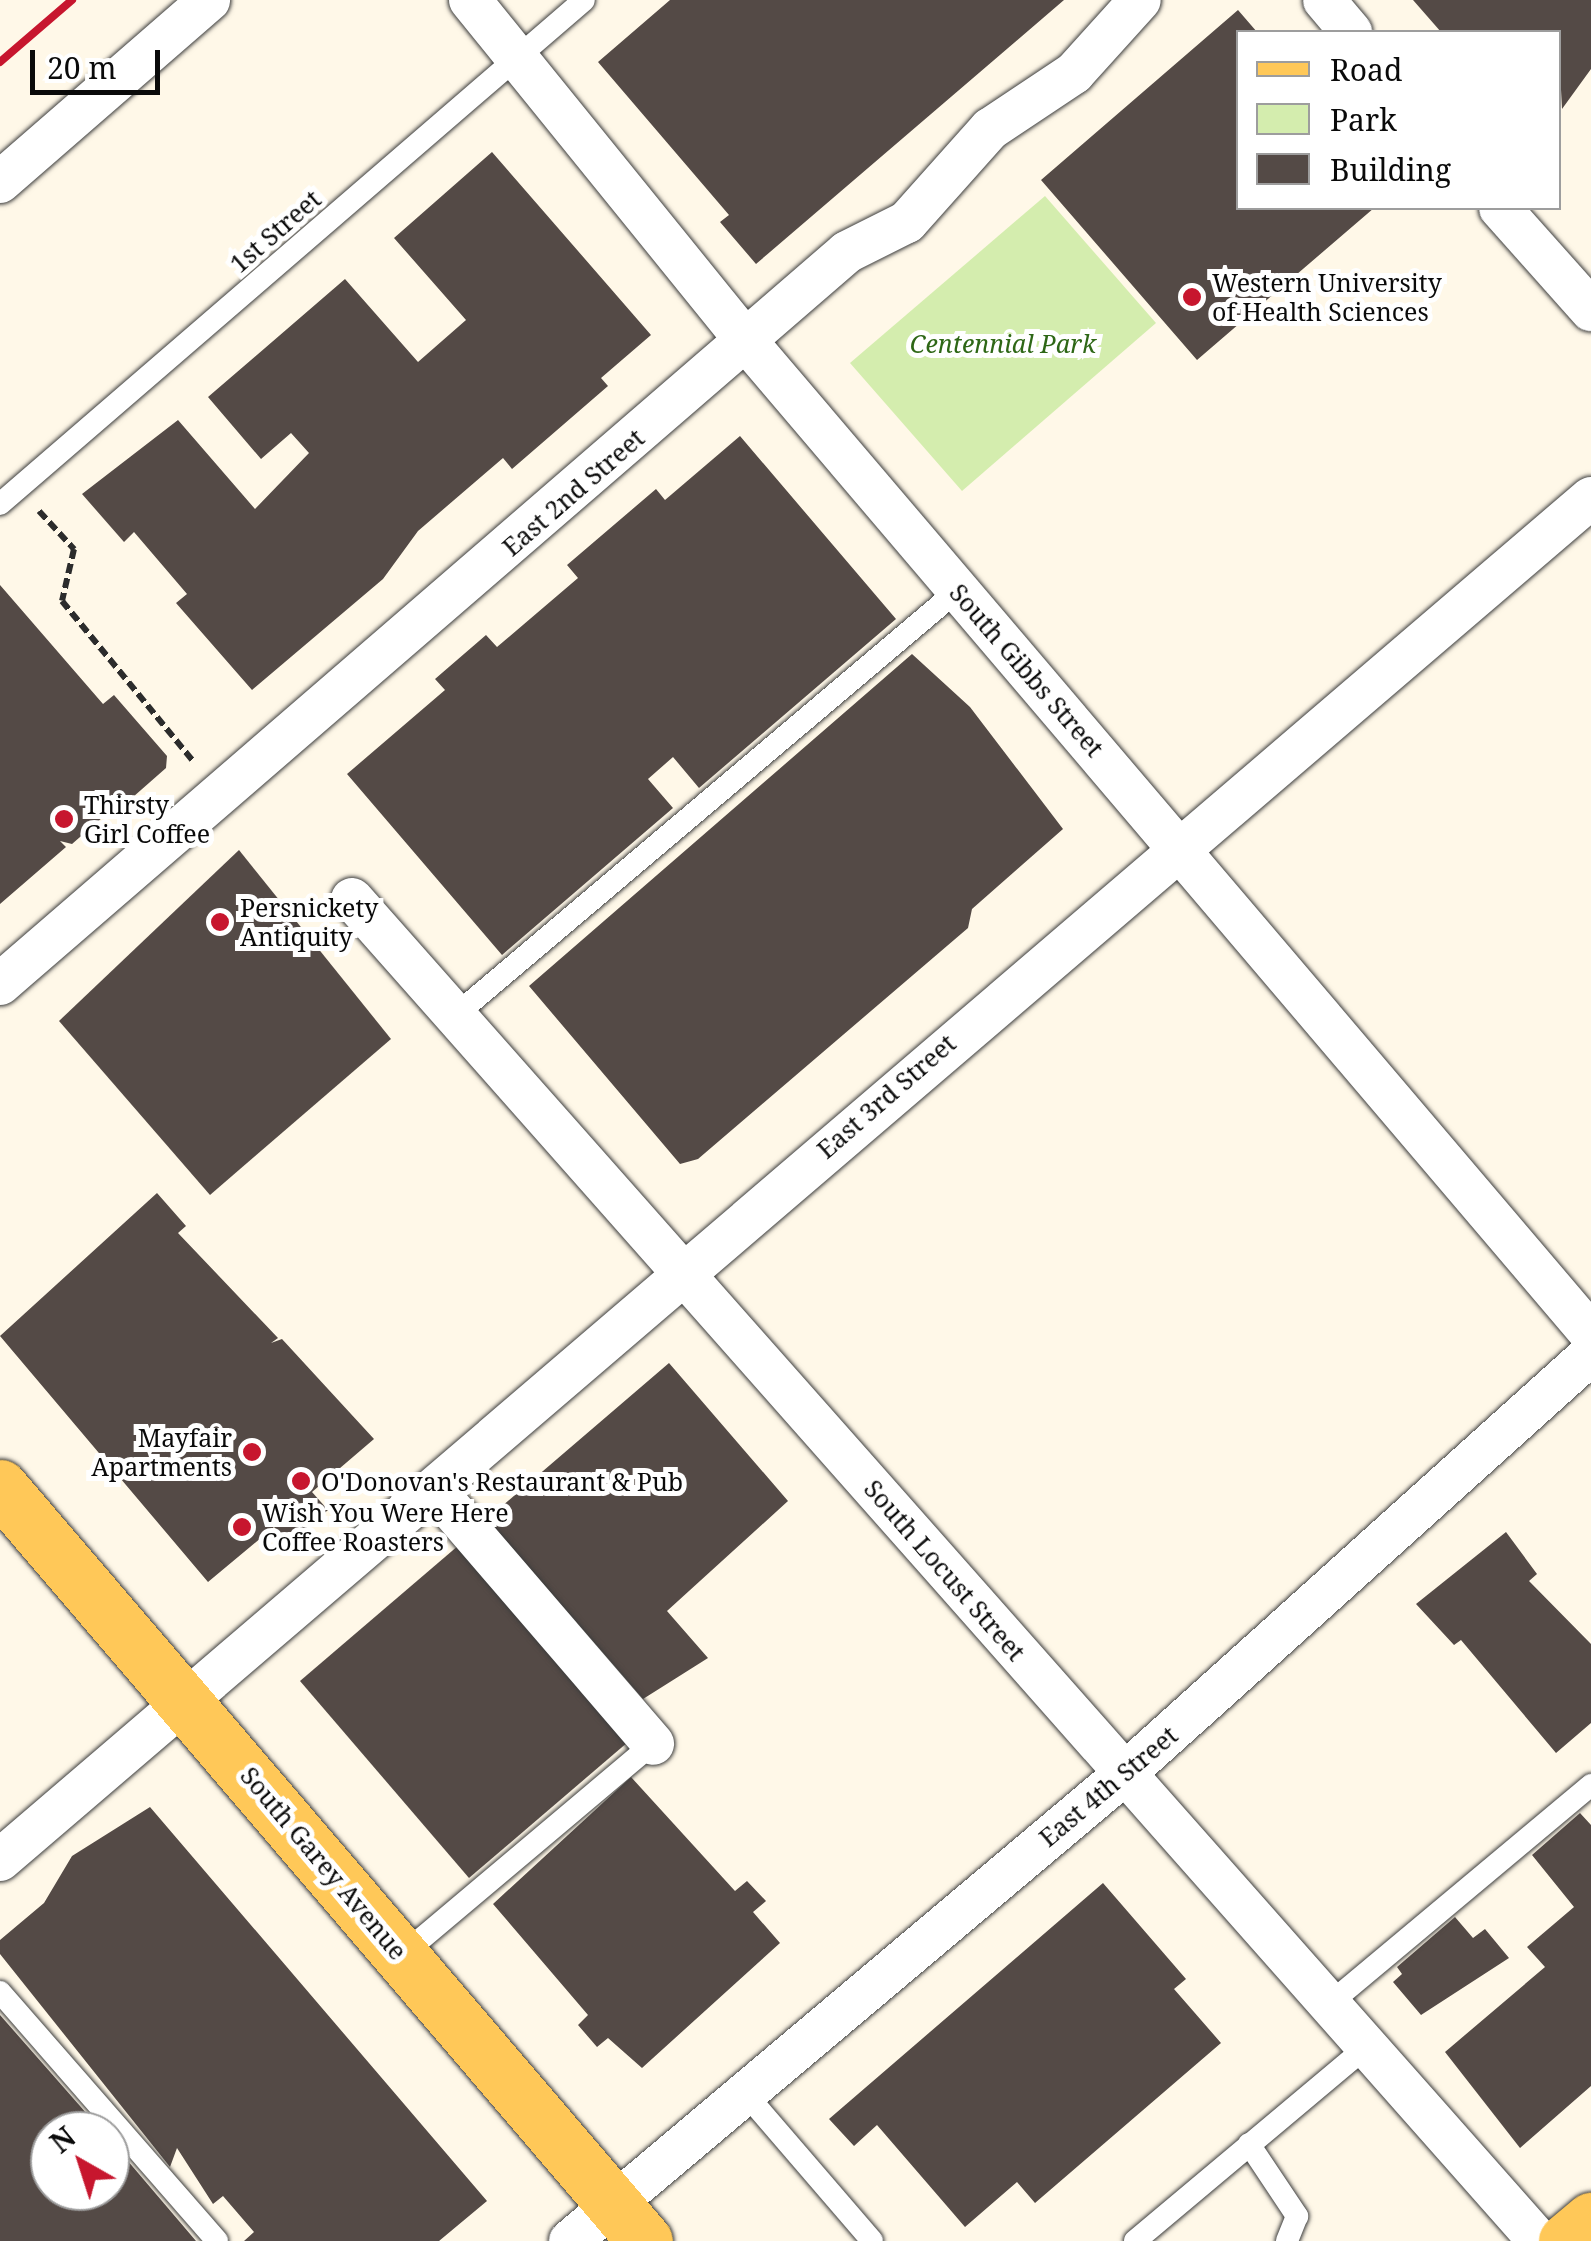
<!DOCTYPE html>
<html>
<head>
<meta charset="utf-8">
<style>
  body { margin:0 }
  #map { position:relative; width:1591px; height:2241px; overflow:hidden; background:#fff8e8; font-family:"Noto Serif",serif }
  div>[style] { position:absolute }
  .green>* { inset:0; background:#d4edae }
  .building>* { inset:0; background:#544a46 }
  .path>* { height:6px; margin-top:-3px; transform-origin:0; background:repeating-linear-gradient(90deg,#2c2c2c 0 10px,transparent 0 15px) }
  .roads { filter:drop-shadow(0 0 2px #3d3d3d) drop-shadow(0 0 2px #3d3d3d) }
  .lane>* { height:22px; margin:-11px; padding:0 11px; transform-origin:11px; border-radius:11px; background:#fff }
  .street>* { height:42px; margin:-21px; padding:0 21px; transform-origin:21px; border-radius:21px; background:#fff }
  .primary>* { height:55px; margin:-27.5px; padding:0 27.5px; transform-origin:27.5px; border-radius:27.5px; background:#ffc858 }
  .rail>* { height:8px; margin:-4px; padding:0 4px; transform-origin:4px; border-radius:4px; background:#c7162e }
  .dots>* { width:28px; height:28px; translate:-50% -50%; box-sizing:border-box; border:5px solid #fff; border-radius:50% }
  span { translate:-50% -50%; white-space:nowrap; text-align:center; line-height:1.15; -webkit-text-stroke:10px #fff; paint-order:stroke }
  .street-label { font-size:25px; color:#0a0a0a }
  .poi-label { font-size:25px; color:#0a0a0a }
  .left { translate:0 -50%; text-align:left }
  .right { translate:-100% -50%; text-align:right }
  .park-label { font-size:25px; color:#2e6716; font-style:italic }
  .legend { position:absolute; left:1236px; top:30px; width:325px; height:180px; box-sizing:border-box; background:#fff; border:2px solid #9d9d9d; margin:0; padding:12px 18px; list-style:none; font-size:30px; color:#0a0a0a }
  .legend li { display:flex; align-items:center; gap:20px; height:50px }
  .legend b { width:50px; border:2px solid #9d9d9d }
  .north { position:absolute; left:30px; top:2111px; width:100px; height:100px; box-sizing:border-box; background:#fff; border:2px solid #9d9d9d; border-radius:50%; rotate:321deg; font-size:28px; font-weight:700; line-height:40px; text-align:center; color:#0a0a0a }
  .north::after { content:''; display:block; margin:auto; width:35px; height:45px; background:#c7162e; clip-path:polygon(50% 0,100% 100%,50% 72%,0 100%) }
  .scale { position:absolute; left:30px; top:50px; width:130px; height:45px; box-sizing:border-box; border:5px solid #0a0a0a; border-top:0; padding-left:12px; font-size:30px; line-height:35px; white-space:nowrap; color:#0a0a0a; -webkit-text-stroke:8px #fff; paint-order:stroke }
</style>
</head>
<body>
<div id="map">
  <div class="green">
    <i style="clip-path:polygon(1045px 196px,1156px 323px,962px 491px,850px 363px)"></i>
  </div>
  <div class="building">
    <i style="clip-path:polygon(670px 0,1064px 0,756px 264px,720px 222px,729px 215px,598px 62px)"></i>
    <i style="clip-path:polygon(1413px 0,1591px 0,1591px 69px,1562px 109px,1558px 32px,1441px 32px)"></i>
    <i style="clip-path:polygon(1238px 10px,1257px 32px,1238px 32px,1238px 208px,1374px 208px,1197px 360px,1041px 180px)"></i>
    <i style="clip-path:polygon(492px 152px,651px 335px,601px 378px,608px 386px,512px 469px,503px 458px,418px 531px,383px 579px,252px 690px,176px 603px,187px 594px,134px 532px,124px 542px,82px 494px,178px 420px,255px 509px,309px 453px,291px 433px,261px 459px,208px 397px,345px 279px,418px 362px,466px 320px,394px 238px)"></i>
    <i style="clip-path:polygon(740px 436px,896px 619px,699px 788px,673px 757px,648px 779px,673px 808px,502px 955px,347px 774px,445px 690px,435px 679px,486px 635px,497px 647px,578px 578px,567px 565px,656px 489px,665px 500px)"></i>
    <i style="clip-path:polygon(0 585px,103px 704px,114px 695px,167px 756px,166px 768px,108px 819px,96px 809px,103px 817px,72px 844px,60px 841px,66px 847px,0 904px)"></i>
    <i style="clip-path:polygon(912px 654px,970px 707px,1063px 829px,972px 909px,968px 928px,698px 1159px,680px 1164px,529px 986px)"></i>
    <i style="clip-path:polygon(239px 850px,391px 1039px,210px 1195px,59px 1021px)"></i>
    <i style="clip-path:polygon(157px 1193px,186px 1226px,178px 1233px,278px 1338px,271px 1343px,282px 1339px,374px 1439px,312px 1492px,328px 1510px,288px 1544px,274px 1527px,208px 1582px,0 1336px)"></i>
    <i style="clip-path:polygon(669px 1363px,788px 1501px,667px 1611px,708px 1658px,643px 1699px,487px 1519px)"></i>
    <i style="clip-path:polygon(1506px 1532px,1537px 1574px,1529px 1581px,1591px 1644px,1591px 1723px,1556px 1753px,1461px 1640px,1454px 1645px,1416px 1604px)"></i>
    <i style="clip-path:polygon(459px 1545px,628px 1742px,469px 1878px,300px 1681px)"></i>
    <i style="clip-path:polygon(631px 1777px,735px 1891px,747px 1881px,766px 1901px,753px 1912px,780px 1943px,642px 2068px,608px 2038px,597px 2047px,578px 2025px,588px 2015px,493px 1904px)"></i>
    <i style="clip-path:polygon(150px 1807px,487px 2201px,439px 2241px,244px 2241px,254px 2232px,223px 2196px,213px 2204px,177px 2148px,170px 2167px,0 1954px,0 1940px,44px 1903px,72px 1856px)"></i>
    <i style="clip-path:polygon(1580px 1813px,1591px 1825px,1591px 2086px,1520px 2148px,1445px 2052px,1545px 1967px,1527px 1947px,1574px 1907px,1532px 1855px)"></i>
    <i style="clip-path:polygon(1103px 1883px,1186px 1979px,1174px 1989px,1221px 2043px,1035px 2203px,1017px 2182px,965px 2227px,877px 2125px,854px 2146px,829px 2119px)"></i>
    <i style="clip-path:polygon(1455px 1917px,1473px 1938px,1485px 1929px,1509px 1958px,1421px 2015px,1393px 1982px,1402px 1974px,1397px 1967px)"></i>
    <i style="clip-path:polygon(0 2015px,102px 2131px,50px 2131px,50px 2191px,110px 2191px,110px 2140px,196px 2241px,0 2241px)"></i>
  </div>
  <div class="path">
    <i style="left:39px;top:511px;width:52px;rotate:47.4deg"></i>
    <i style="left:74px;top:549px;width:53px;rotate:103deg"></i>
    <i style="left:62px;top:601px;width:208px;rotate:50.7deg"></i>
  </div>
  <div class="roads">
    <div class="lane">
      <i style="left:0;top:504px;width:771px;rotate:-40.79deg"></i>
      <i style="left:458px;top:1013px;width:655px;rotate:-40.23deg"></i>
      <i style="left:402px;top:1955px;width:328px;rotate:-40.1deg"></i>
      <i style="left:0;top:1992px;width:330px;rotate:48.9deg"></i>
      <i style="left:1328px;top:2005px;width:343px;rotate:-39.9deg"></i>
      <i style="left:744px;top:2092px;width:196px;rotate:49.3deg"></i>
      <i style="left:1249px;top:2144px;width:87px;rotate:56.3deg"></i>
      <i style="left:1297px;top:2216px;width:27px;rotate:112deg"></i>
      <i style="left:1135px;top:2241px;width:299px;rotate:-40deg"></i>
    </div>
    <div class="street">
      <i style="left:470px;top:0;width:440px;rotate:51deg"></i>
      <i style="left:747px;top:342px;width:1302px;rotate:49.61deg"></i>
      <i style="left:1324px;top:0;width:42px;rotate:49.8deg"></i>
      <i style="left:0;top:182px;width:277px;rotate:-41deg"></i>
      <i style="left:1500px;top:208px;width:137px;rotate:48.3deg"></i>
      <i style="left:352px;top:899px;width:1792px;rotate:48.51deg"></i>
      <i style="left:0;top:984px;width:1119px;rotate:-40.83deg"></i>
      <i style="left:847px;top:252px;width:67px;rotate:-26.6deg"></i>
      <i style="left:907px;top:222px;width:125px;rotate:-48.3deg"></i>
      <i style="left:990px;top:129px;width:101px;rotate:-33.7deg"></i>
      <i style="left:1074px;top:73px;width:98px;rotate:-47.9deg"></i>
      <i style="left:434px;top:1489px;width:336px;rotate:49.3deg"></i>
      <i style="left:0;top:1860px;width:2094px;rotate:-40.57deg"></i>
      <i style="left:570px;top:2241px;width:722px;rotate:-40.11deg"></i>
      <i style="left:1122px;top:1776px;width:631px;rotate:-41.98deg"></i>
    </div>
    <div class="primary">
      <i style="left:0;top:1487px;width:992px;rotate:49.46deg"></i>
      <i style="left:1566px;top:2241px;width:33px;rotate:-40deg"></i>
    </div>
  </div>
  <div class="rail">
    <i style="left:0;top:62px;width:95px;rotate:-40.7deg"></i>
  </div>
  <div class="dots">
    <i style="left:1192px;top:297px;background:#c7162e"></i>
    <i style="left:64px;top:819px;background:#c7162e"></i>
    <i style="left:220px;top:922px;background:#c7162e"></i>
    <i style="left:252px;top:1452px;background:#c7162e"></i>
    <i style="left:301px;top:1481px;background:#c7162e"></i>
    <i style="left:242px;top:1527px;background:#c7162e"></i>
  </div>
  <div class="street-label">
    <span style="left:275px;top:231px;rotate:-41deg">1st Street</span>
    <span style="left:573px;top:492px;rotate:-41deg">East 2nd Street</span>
    <span style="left:1027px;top:670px;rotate:49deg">South Gibbs Street</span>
    <span style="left:886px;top:1096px;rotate:-41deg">East 3rd Street</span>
    <span style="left:945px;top:1570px;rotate:49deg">South Locust Street</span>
    <span style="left:1108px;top:1786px;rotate:-40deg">East 4th Street</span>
    <span style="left:324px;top:1863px;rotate:50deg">South Garey Avenue</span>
  </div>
  <div class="poi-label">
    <span class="left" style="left:1212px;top:297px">Western University<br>of Health Sciences</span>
    <span class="left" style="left:84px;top:819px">Thirsty<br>Girl Coffee</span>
    <span class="left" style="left:240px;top:922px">Persnickety<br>Antiquity</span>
    <span class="right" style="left:232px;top:1452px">Mayfair<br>Apartments</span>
    <span class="left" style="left:321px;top:1481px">O'Donovan's Restaurant &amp; Pub</span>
    <span class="left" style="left:262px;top:1527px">Wish You Were Here<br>Coffee Roasters</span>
  </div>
  <div class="park-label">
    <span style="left:1003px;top:343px">Centennial Park</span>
  </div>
  <ul class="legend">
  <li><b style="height:12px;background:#ffc858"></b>Road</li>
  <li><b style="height:28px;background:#d4edae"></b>Park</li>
  <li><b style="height:28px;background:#544a46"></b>Building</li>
  </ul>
  <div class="north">N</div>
  <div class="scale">20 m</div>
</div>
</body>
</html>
